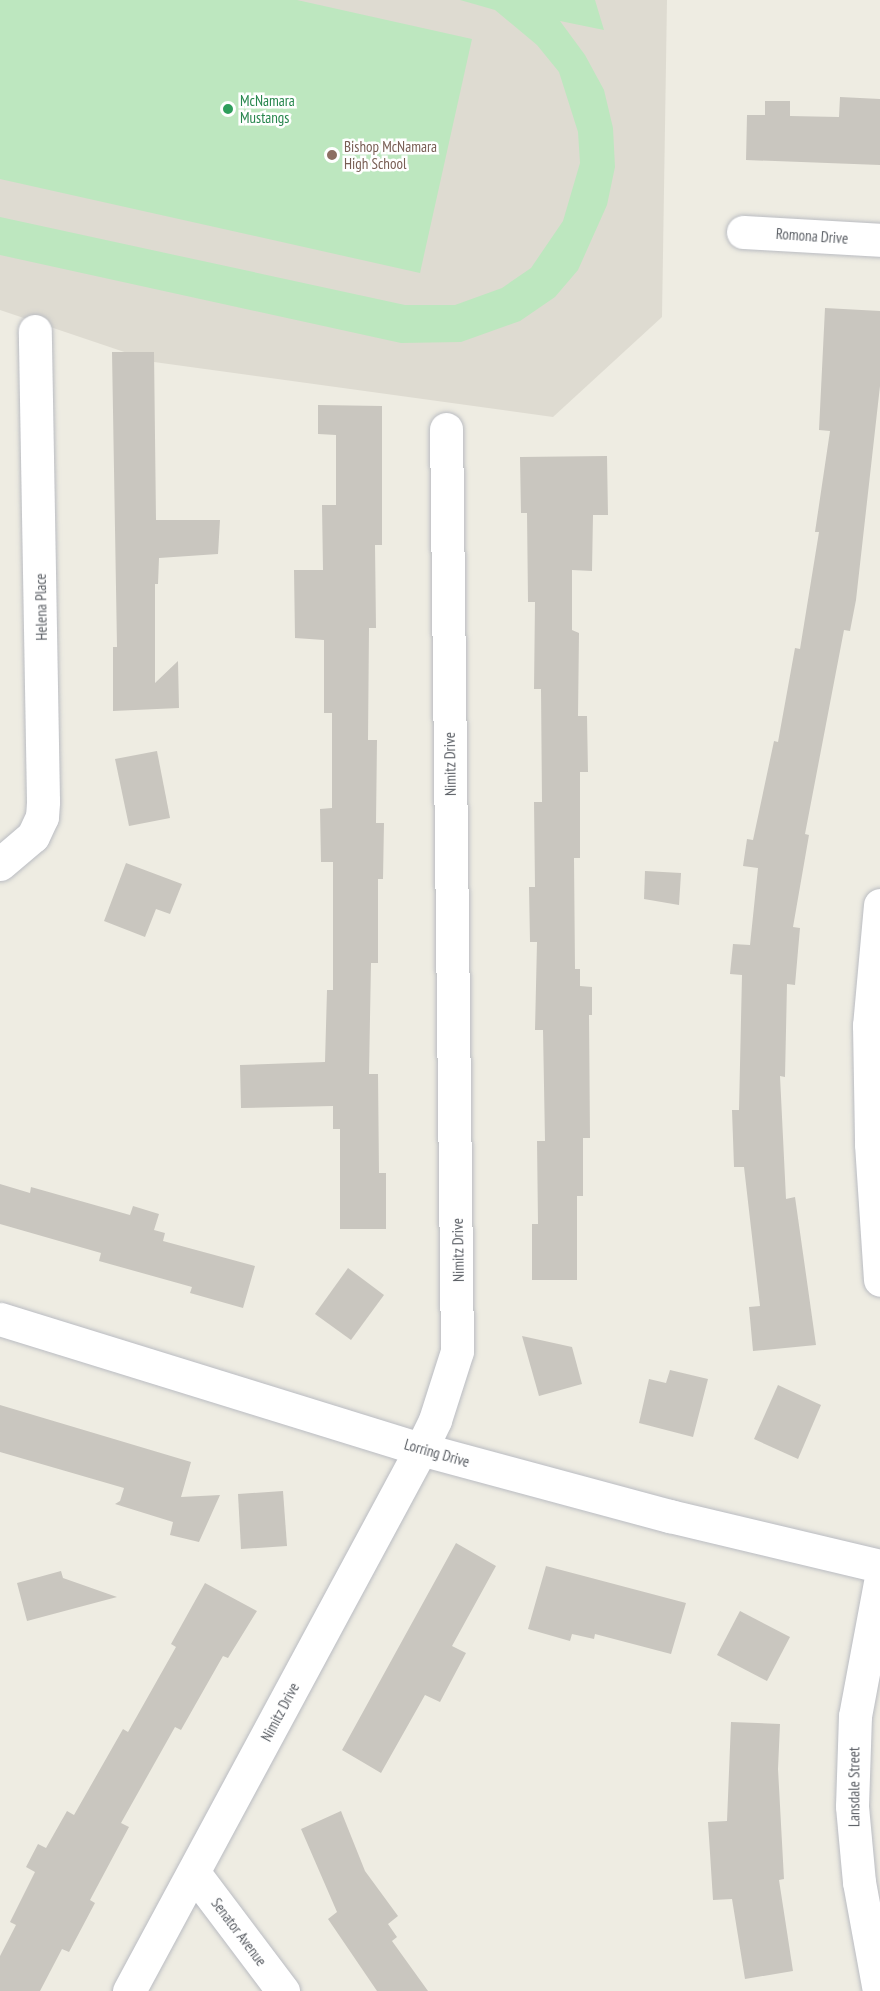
<!DOCTYPE html>
<html>
<head>
<meta charset="utf-8">
<style>
  body { margin:0 }
  #map { position:relative; width:880px; height:1991px; overflow:hidden; background:#eeece2; font-family:"PT Sans Narrow",sans-serif }
  div>[style] { position:absolute }
  .education>* { inset:0; background:#dedbd1 }
  .green>* { inset:0; background:#bde7bf }
  .building>* { inset:0; background:#c9c6bf }
  .roads { filter:drop-shadow(0 0 2px #babcc2) drop-shadow(0 0 2px #babcc2) }
  .street>* { height:33px; margin:-16.5px; padding:0 16.5px; transform-origin:16.5px; border-radius:16.5px; background:#fff }
  .dots>* { width:16px; height:16px; translate:-50% -50%; box-sizing:border-box; border:3px solid #fff; border-radius:50% }
  span { translate:-50% -50%; white-space:nowrap; text-align:center; line-height:1.15; -webkit-text-stroke:5px #fff; paint-order:stroke }
  .leisure-label { font-size:15px; color:#27864d }
  .left { translate:0 -50%; text-align:left }
  .education-label { font-size:15px; color:#785e54 }
  .street-label { font-size:15px; color:#5a5e64 }
</style>
</head>
<body>
<div id="map">
  <div class="education">
    <i style="clip-path:polygon(0 0,667px 0,662px 317px,553px 417px,154px 362px,0 310px)"></i>
  </div>
  <div class="green">
    <i style="clip-path:polygon(0 0,297px 0,472px 39px,420px 273px,0 179px)"></i>
    <i style="clip-path:polygon(460px 0,595px 0,604px 30px,560px 21px,585px 55px,604px 90px,613px 128px,615px 167px,607px 205px,578px 270px,555px 297px,520px 321px,461px 342px,401px 343px,0 255px,0 217px,405px 305px,455px 305px,502px 288px,531px 268px,563px 221px,580px 163px,578px 132px,559px 72px,537px 45px,495px 10px)"></i>
  </div>
  <div class="building">
    <i style="clip-path:polygon(840px 97px,880px 99px,880px 165px,746px 160px,747px 115px,765px 115px,765px 101px,790px 101px,790px 116px,839px 117px)"></i>
    <i style="clip-path:polygon(825px 308px,880px 311px,880px 386px,856px 600px,850px 631px,844px 630px,805px 834px,809px 835px,793px 927px,800px 928px,795px 985px,787px 984px,785px 1077px,780px 1076px,786px 1199px,795px 1197px,816px 1345px,753px 1351px,749px 1307px,760px 1306px,744px 1167px,734px 1167px,732px 1110px,739px 1110px,742px 975px,730px 974px,733px 944px,750px 945px,758px 868px,743px 866px,747px 839px,753px 840px,774px 741px,778px 742px,795px 648px,800px 649px,819px 532px,815px 532px,830px 431px,819px 430px)"></i>
    <i style="clip-path:polygon(112px 352px,154px 352px,156px 520px,220px 520px,218px 554px,159px 558px,158px 584px,155px 584px,155px 683px,178px 661px,179px 708px,113px 711px,113px 647px,117px 647px)"></i>
    <i style="clip-path:polygon(318px 405px,382px 406px,382px 545px,375px 545px,376px 628px,369px 628px,368px 740px,377px 740px,376px 823px,384px 823px,383px 879px,378px 879px,378px 963px,371px 963px,369px 1074px,378px 1074px,379px 1173px,386px 1173px,386px 1229px,340px 1229px,340px 1129px,333px 1129px,333px 1106px,241px 1108px,240px 1065px,325px 1062px,327px 990px,333px 990px,333px 862px,321px 862px,320px 809px,332px 808px,332px 713px,324px 713px,324px 640px,295px 638px,294px 570px,323px 570px,322px 505px,336px 505px,336px 435px,318px 434px)"></i>
    <i style="clip-path:polygon(607px 456px,608px 515px,593px 515px,592px 571px,572px 570px,572px 630px,579px 633px,578px 716px,587px 716px,588px 772px,580px 772px,580px 858px,574px 858px,575px 969px,580px 969px,580px 986px,592px 987px,592px 1015px,589px 1015px,590px 1138px,583px 1138px,583px 1196px,577px 1196px,577px 1280px,532px 1280px,532px 1224px,538px 1224px,537px 1141px,545px 1141px,543px 1030px,535px 1030px,537px 942px,530px 942px,529px 887px,535px 887px,534px 802px,542px 802px,541px 689px,534px 689px,535px 602px,528px 602px,527px 513px,521px 513px,520px 457px)"></i>
    <i style="clip-path:polygon(157px 751px,170px 818px,129px 826px,115px 759px)"></i>
    <i style="clip-path:polygon(126px 863px,182px 884px,170px 914px,156px 909px,145px 937px,104px 921px)"></i>
    <i style="clip-path:polygon(645px 871px,681px 873px,679px 905px,644px 899px)"></i>
    <i style="clip-path:polygon(0 1184px,30px 1193px,31px 1187px,130px 1215px,133px 1206px,159px 1214px,154px 1230px,165px 1233px,163px 1241px,255px 1266px,243px 1308px,190px 1293px,192px 1287px,99px 1261px,101px 1253px,0 1224px)"></i>
    <i style="clip-path:polygon(348px 1268px,384px 1295px,351px 1340px,315px 1314px)"></i>
    <i style="clip-path:polygon(522px 1336px,572px 1347px,582px 1384px,539px 1396px)"></i>
    <i style="clip-path:polygon(670px 1370px,708px 1379px,693px 1437px,639px 1423px,649px 1379px,666px 1383px)"></i>
    <i style="clip-path:polygon(778px 1385px,821px 1405px,798px 1459px,754px 1439px)"></i>
    <i style="clip-path:polygon(0 1405px,191px 1462px,181px 1497px,220px 1495px,199px 1542px,170px 1535px,173px 1522px,115px 1504px,120px 1501px,124px 1488px,0 1452px)"></i>
    <i style="clip-path:polygon(283px 1491px,287px 1546px,241px 1549px,238px 1494px)"></i>
    <i style="clip-path:polygon(456px 1543px,496px 1566px,452px 1646px,466px 1653px,440px 1702px,425px 1695px,381px 1773px,342px 1750px)"></i>
    <i style="clip-path:polygon(546px 1566px,686px 1603px,671px 1654px,595px 1634px,594px 1639px,572px 1634px,570px 1641px,528px 1629px)"></i>
    <i style="clip-path:polygon(61px 1571px,63px 1578px,117px 1597px,27px 1621px,17px 1583px)"></i>
    <i style="clip-path:polygon(205px 1583px,257px 1611px,228px 1658px,223px 1656px,181px 1730px,175px 1727px,121px 1823px,129px 1827px,90px 1900px,95px 1903px,69px 1952px,62px 1949px,40px 1991px,0 1991px,0 1956px,16px 1925px,10px 1922px,35px 1872px,26px 1867px,38px 1844px,46px 1848px,67px 1811px,74px 1815px,123px 1729px,128px 1732px,176px 1647px,171px 1644px)"></i>
    <i style="clip-path:polygon(740px 1611px,790px 1637px,767px 1681px,717px 1655px)"></i>
    <i style="clip-path:polygon(731px 1722px,780px 1724px,778px 1769px,784px 1879px,779px 1880px,793px 1971px,745px 1979px,732px 1899px,713px 1900px,708px 1822px,727px 1821px)"></i>
    <i style="clip-path:polygon(341px 1811px,365px 1871px,398px 1916px,388px 1924px,397px 1937px,392px 1941px,428px 1991px,377px 1991px,328px 1919px,337px 1912px,301px 1829px)"></i>
  </div>
  <div class="roads">
    <div class="street">
      <i style="left:743px;top:232px;width:137px;rotate:3.3deg"></i>
      <i style="left:0;top:864px;width:43px;rotate:-40.3deg"></i>
      <i style="left:33px;top:836px;width:21px;rotate:-65deg"></i>
      <i style="left:42px;top:817px;width:16px;rotate:-86deg"></i>
      <i style="left:43px;top:801px;width:470px;rotate:-91deg"></i>
      <i style="left:880px;top:905px;width:121px;rotate:95.2deg"></i>
      <i style="left:869px;top:1025px;width:119px;rotate:89deg"></i>
      <i style="left:871px;top:1144px;width:136px;rotate:86.2deg"></i>
      <i style="left:0;top:1319px;width:441px;rotate:17.2deg"></i>
      <i style="left:421px;top:1449px;width:258px;rotate:15.1deg"></i>
      <i style="left:670px;top:1516px;width:216px;rotate:13.4deg"></i>
      <i style="left:194px;top:1873px;width:148px;rotate:53deg"></i>
      <i style="left:129px;top:1991px;width:616px;rotate:-61.69deg"></i>
      <i style="left:421px;top:1449px;width:32px;rotate:-64deg"></i>
      <i style="left:435px;top:1420px;width:72px;rotate:-72.3deg"></i>
      <i style="left:457px;top:1351px;width:922px;rotate:-90.68deg"></i>
      <i style="left:879px;top:1991px;width:111px;rotate:-100.4deg"></i>
      <i style="left:859px;top:1882px;width:76px;rotate:-95.3deg"></i>
      <i style="left:852px;top:1806px;width:90px;rotate:-88.1deg"></i>
      <i style="left:855px;top:1716px;width:135px;rotate:-79.4deg"></i>
    </div>
  </div>
  <div class="dots">
    <i style="left:228px;top:109px;background:#2e9e5b"></i>
    <i style="left:332px;top:155px;background:#8d6e63"></i>
  </div>
  <div class="leisure-label">
    <span class="left" style="left:240px;top:109px">McNamara<br>Mustangs</span>
  </div>
  <div class="education-label">
    <span class="left" style="left:344px;top:155px">Bishop McNamara<br>High School</span>
  </div>
  <div class="street-label">
    <span style="left:812px;top:236px;rotate:4deg">Romona Drive</span>
    <span style="left:41px;top:607px;rotate:-91deg">Helena Place</span>
    <span style="left:450px;top:764px;rotate:-91deg">Nimitz Drive</span>
    <span style="left:458px;top:1250px;rotate:-91deg">Nimitz Drive</span>
    <span style="left:437px;top:1453px;rotate:16deg">Lorring Drive</span>
    <span style="left:280px;top:1712px;rotate:-62deg">Nimitz Drive</span>
    <span style="left:854px;top:1787px;rotate:-90deg">Lansdale Street</span>
    <span style="left:239px;top:1932px;rotate:53deg">Senator Avenue</span>
  </div>
</div>
</body>
</html>
